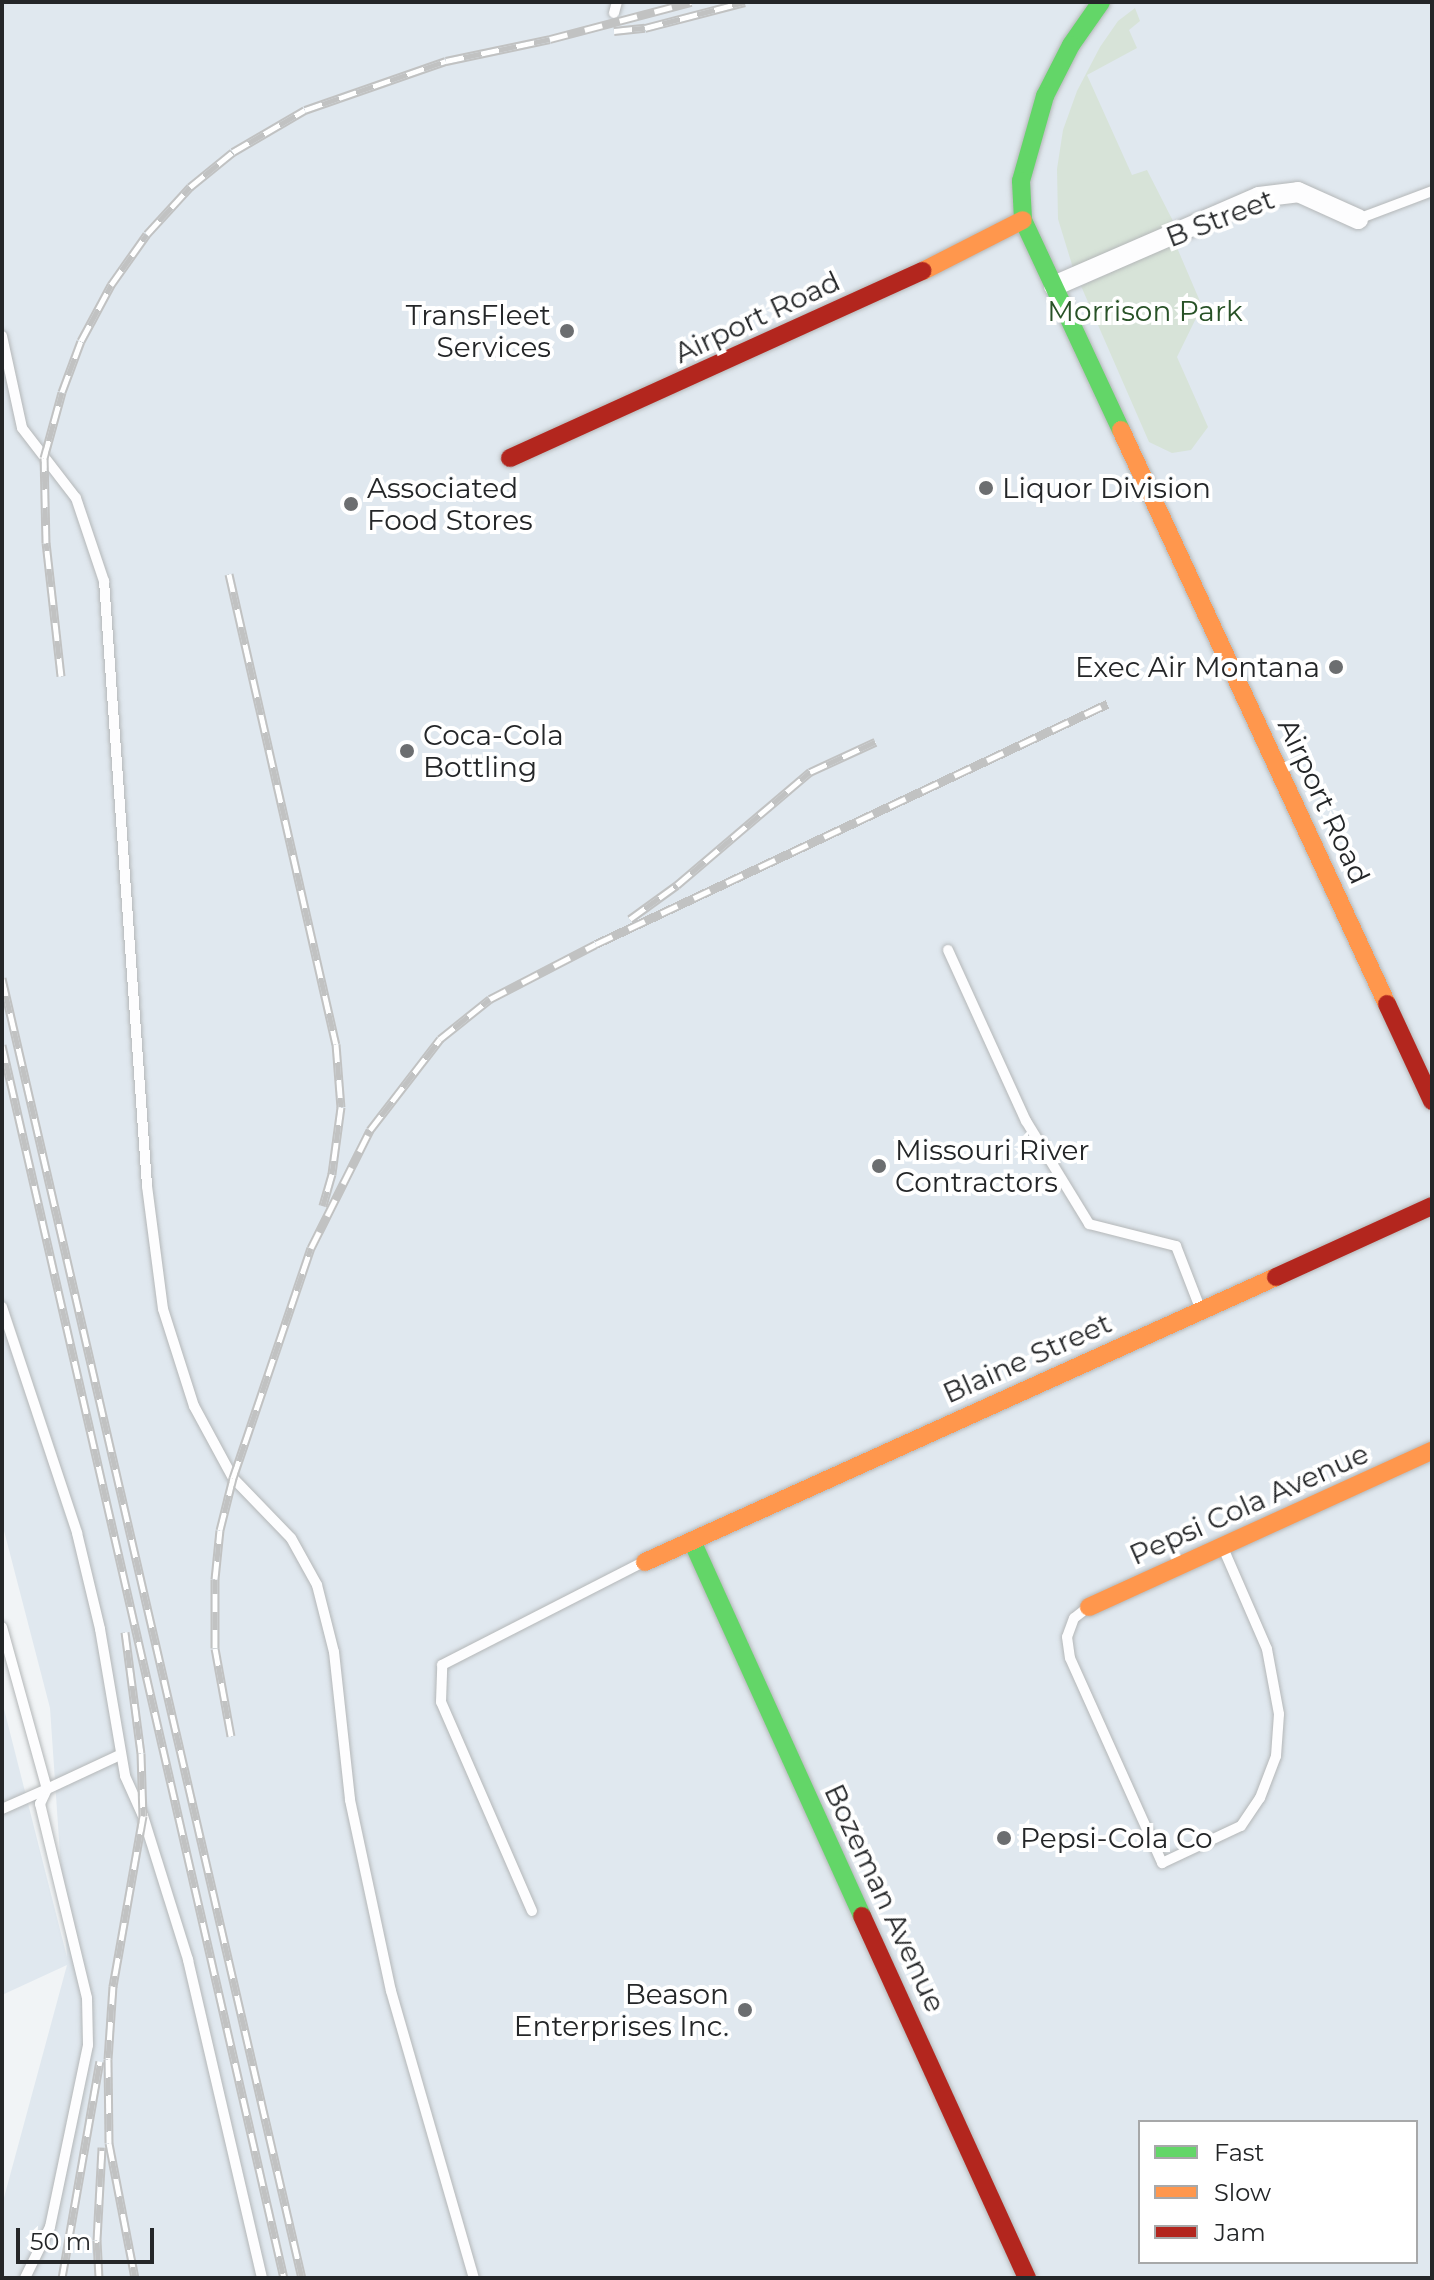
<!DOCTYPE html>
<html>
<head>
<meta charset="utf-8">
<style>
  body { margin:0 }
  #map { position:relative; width:1434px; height:2280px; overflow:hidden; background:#f1f4f6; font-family:Montserrat,sans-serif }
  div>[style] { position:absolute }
  .built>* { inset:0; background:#e0e8ef }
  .green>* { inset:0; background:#d7e3d8 }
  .roads { filter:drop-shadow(0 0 2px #b4b7b8) drop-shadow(0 0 2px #b4b7b8) }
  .lane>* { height:10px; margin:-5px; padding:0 5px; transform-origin:5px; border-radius:5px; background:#fdfdfe }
  .street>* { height:20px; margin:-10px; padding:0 10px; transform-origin:10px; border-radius:10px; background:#fdfdfe }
  .fast>* { height:18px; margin:-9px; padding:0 9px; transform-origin:9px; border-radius:9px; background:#63d668 }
  .slow>* { height:18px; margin:-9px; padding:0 9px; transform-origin:9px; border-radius:9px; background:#ff974d }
  .jam>* { height:18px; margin:-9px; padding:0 9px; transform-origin:9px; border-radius:9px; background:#b3261e }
  .rail>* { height:9px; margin-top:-4.5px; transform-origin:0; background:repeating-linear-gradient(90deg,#fff 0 18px,#c1c2c2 0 36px); box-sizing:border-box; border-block:2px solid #c1c2c2 }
  .dots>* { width:22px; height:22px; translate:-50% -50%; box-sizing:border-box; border:4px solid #fff; border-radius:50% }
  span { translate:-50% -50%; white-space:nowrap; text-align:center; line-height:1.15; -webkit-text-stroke:8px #fff; paint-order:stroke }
  .street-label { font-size:28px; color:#242628 }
  .park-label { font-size:28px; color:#285227 }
  .poi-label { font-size:28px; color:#242628 }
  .right { translate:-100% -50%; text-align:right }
  .left { translate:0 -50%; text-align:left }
  .frame { position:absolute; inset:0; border:4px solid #242628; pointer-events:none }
  .legend { position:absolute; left:1138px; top:2120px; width:280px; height:144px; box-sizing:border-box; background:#fff; border:2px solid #a7a8a9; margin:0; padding:10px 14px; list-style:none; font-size:24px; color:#242628 }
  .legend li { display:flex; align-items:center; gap:16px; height:40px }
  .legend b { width:40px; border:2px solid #a7a8a9 }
  .scale { position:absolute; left:16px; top:2228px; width:138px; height:36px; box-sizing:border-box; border:4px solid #242628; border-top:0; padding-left:10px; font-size:24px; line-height:28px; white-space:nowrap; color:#242628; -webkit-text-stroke:6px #fff; paint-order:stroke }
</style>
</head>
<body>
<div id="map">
  <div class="built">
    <i style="clip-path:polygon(evenodd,2px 2px,1432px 2px,1432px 2278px,2px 2278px,2px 2205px,67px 1965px,2px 1995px,2px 1701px,67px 1957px,50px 1708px,2px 1523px,2px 2px,1140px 2122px,1416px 2122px,1416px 2262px,1140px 2262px,1140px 2122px)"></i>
  </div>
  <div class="green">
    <i style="clip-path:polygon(1135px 8px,1140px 21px,1129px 30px,1137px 48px,1087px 75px,1132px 175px,1147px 170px,1174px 223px,1073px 268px,1058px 219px,1057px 169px,1063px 130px,1077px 91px,1100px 47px,1118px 21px)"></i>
    <i style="clip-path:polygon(1175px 243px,1202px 306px,1177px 357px,1208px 427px,1191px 450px,1172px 453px,1149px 442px,1081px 286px)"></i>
  </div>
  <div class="roads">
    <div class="lane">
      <i style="left:614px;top:13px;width:11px;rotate:-75deg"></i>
      <i style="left:1358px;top:219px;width:79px;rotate:-20.7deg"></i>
      <i style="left:2px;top:336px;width:94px;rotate:77.7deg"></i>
      <i style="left:22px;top:428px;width:88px;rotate:52.4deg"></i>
      <i style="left:76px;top:498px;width:88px;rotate:71.4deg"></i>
      <i style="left:104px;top:581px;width:607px;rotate:85.93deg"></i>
      <i style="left:147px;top:1186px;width:124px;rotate:82.6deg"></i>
      <i style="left:163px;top:1309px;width:102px;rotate:72.3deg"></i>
      <i style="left:194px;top:1406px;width:82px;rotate:61.6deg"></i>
      <i style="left:233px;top:1478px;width:83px;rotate:46deg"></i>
      <i style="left:291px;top:1538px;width:54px;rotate:61deg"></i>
      <i style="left:317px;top:1585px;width:69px;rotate:75.8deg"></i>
      <i style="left:334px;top:1652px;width:149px;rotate:83.8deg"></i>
      <i style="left:350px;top:1800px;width:195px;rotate:77.9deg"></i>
      <i style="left:391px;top:1991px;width:299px;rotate:73.9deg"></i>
      <i style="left:948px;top:950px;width:188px;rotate:65.5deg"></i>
      <i style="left:1026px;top:1121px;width:121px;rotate:58.5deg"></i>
      <i style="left:1089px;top:1224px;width:90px;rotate:14.2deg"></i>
      <i style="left:1176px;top:1246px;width:66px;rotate:68.8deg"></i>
      <i style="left:2px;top:1307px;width:238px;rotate:71.6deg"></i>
      <i style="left:77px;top:1533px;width:99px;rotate:76.5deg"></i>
      <i style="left:100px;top:1629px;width:149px;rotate:80.3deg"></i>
      <i style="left:125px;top:1776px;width:44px;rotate:65.8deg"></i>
      <i style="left:143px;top:1816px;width:151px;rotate:72.6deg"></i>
      <i style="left:188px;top:1960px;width:326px;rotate:76.9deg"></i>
      <i style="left:1087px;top:1608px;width:16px;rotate:142deg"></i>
      <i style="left:1074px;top:1618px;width:20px;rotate:110deg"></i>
      <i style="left:1067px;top:1637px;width:21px;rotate:82deg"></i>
      <i style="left:1070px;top:1658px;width:225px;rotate:65.8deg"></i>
      <i style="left:1162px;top:1863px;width:87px;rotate:-25.1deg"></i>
      <i style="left:1241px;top:1826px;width:34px;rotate:-56deg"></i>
      <i style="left:1260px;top:1798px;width:45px;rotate:-69.1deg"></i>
      <i style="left:1276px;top:1756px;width:42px;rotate:-85.9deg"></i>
      <i style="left:1279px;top:1714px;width:66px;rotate:-100.5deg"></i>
      <i style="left:1267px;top:1649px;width:110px;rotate:-113.5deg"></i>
      <i style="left:2px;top:1627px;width:168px;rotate:74.5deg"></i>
      <i style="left:47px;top:1789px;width:49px;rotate:156deg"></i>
      <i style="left:532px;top:1911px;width:228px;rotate:-113.5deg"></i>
      <i style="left:441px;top:1702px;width:37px;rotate:-88deg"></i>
      <i style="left:442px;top:1665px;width:226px;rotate:-27.1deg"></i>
      <i style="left:25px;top:2278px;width:57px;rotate:-63.9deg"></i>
      <i style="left:50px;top:2227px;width:186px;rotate:-78.2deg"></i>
      <i style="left:88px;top:2045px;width:47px;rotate:-91.2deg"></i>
      <i style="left:87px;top:1998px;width:200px;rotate:-103.6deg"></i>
      <i style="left:40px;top:1804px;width:17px;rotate:-65deg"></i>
      <i style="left:47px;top:1789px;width:81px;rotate:-25deg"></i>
    </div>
    <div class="street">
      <i style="left:1054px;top:286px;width:223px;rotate:-23.5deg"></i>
      <i style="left:1259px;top:197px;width:39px;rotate:-7deg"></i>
      <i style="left:1298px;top:192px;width:66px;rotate:24.2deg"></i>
    </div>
    <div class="fast">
      <i style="left:1101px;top:2px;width:52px;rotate:124.9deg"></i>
      <i style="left:1071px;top:45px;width:57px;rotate:117deg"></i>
      <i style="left:1045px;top:96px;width:88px;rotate:105.8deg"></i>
      <i style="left:1021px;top:181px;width:39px;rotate:87deg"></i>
      <i style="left:1023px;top:220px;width:232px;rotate:65deg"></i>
      <i style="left:692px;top:1541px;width:412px;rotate:65.6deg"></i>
    </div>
    <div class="slow">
      <i style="left:923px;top:271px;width:112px;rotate:-27deg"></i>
      <i style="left:1121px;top:430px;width:633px;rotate:65.14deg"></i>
      <i style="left:645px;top:1562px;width:692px;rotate:-24.31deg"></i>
      <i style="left:1089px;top:1607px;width:377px;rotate:-24.5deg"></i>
    </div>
    <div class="jam">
      <i style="left:510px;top:458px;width:453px;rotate:-24.4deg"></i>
      <i style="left:1387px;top:1004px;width:107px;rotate:65.1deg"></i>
      <i style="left:1276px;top:1277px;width:171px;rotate:-24.5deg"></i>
      <i style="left:862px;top:1916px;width:398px;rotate:65.5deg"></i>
    </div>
  </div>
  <div class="rail">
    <i style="left:614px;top:31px;width:31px;rotate:-6deg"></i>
    <i style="left:645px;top:28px;width:103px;rotate:-14.6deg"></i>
    <i style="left:229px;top:574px;width:482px;rotate:77.2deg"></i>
    <i style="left:336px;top:1044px;width:63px;rotate:85.5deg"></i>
    <i style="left:341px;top:1107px;width:68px;rotate:97.7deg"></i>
    <i style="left:332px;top:1174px;width:33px;rotate:106deg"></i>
    <i style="left:61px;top:676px;width:134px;rotate:-96.4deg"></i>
    <i style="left:46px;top:543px;width:85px;rotate:-91.3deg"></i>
    <i style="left:44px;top:458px;width:68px;rotate:-74.7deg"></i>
    <i style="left:62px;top:392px;width:54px;rotate:-69.6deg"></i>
    <i style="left:81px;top:341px;width:64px;rotate:-61.8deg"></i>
    <i style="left:111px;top:285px;width:62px;rotate:-54.8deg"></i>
    <i style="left:147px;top:234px;width:64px;rotate:-47.5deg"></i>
    <i style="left:190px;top:187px;width:55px;rotate:-39.1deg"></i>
    <i style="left:233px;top:152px;width:83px;rotate:-30.3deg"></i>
    <i style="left:305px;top:110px;width:149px;rotate:-19.2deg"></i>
    <i style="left:446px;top:61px;width:106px;rotate:-11.9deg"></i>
    <i style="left:550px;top:39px;width:146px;rotate:-14.7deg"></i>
    <i style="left:630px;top:919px;width:58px;rotate:-35.9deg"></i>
    <i style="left:677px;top:885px;width:175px;rotate:-40.4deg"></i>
    <i style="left:810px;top:772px;width:72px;rotate:-24.8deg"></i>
    <i style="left:2px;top:978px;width:1334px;rotate:77.01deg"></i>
    <i style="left:2px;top:1045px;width:1265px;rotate:77.12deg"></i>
    <i style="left:125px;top:1632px;width:122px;rotate:82.5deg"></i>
    <i style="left:141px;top:1753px;width:63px;rotate:88.2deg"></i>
    <i style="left:143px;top:1816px;width:173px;rotate:100deg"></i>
    <i style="left:113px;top:1986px;width:73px;rotate:93.9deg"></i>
    <i style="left:108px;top:2059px;width:84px;rotate:89.3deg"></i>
    <i style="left:109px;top:2143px;width:137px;rotate:79.1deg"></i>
    <i style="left:231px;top:1736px;width:89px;rotate:-100.3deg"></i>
    <i style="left:215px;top:1648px;width:69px;rotate:-90deg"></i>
    <i style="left:215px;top:1579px;width:49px;rotate:-84.2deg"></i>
    <i style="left:220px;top:1530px;width:54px;rotate:-76deg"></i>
    <i style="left:233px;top:1478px;width:243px;rotate:-71.3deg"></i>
    <i style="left:311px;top:1248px;width:132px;rotate:-63.4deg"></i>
    <i style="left:370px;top:1130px;width:115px;rotate:-52.4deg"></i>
    <i style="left:440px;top:1039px;width:64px;rotate:-38.7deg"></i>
    <i style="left:490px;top:999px;width:119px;rotate:-27.4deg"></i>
    <i style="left:596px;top:944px;width:565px;rotate:-25.16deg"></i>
    <i style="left:62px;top:2278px;width:220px;rotate:-80.1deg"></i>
    <i style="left:99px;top:2278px;width:38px;rotate:-93deg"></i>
    <i style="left:97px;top:2240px;width:93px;rotate:-86.9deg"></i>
  </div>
  <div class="dots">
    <i style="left:567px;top:331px;background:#6c6e70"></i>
    <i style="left:986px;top:488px;background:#6c6e70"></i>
    <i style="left:351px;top:504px;background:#6c6e70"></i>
    <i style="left:1336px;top:667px;background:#6c6e70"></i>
    <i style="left:407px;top:751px;background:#6c6e70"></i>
    <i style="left:879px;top:1166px;background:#6c6e70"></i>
    <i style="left:1004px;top:1838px;background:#6c6e70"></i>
    <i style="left:745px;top:2010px;background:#6c6e70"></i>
  </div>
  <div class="street-label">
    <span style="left:1220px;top:218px;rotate:-21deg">B Street</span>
    <span style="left:757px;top:317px;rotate:-25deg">Airport Road</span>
    <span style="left:1324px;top:801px;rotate:65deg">Airport Road</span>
    <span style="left:1027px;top:1358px;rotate:-24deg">Blaine Street</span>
    <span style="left:1249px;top:1504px;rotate:-24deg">Pepsi Cola Avenue</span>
    <span style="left:885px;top:1898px;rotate:65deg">Bozeman Avenue</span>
  </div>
  <div class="park-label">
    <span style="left:1145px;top:311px">Morrison Park</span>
  </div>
  <div class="poi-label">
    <span class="right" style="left:551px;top:331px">TransFleet<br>Services</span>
    <span class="left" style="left:367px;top:504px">Associated<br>Food Stores</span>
    <span class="left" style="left:1002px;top:488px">Liquor Division</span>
    <span class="right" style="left:1320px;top:667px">Exec Air Montana</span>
    <span class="left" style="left:423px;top:751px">Coca-Cola<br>Bottling</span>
    <span class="left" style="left:895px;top:1166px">Missouri River<br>Contractors</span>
    <span class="left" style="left:1020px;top:1838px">Pepsi-Cola Co</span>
    <span class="right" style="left:729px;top:2010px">Beason<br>Enterprises Inc.</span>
  </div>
  <div class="frame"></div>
  <ul class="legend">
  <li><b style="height:10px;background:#63d668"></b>Fast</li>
  <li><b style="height:10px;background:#ff974d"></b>Slow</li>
  <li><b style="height:10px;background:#b3261e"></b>Jam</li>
  </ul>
  <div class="scale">50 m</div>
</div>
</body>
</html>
